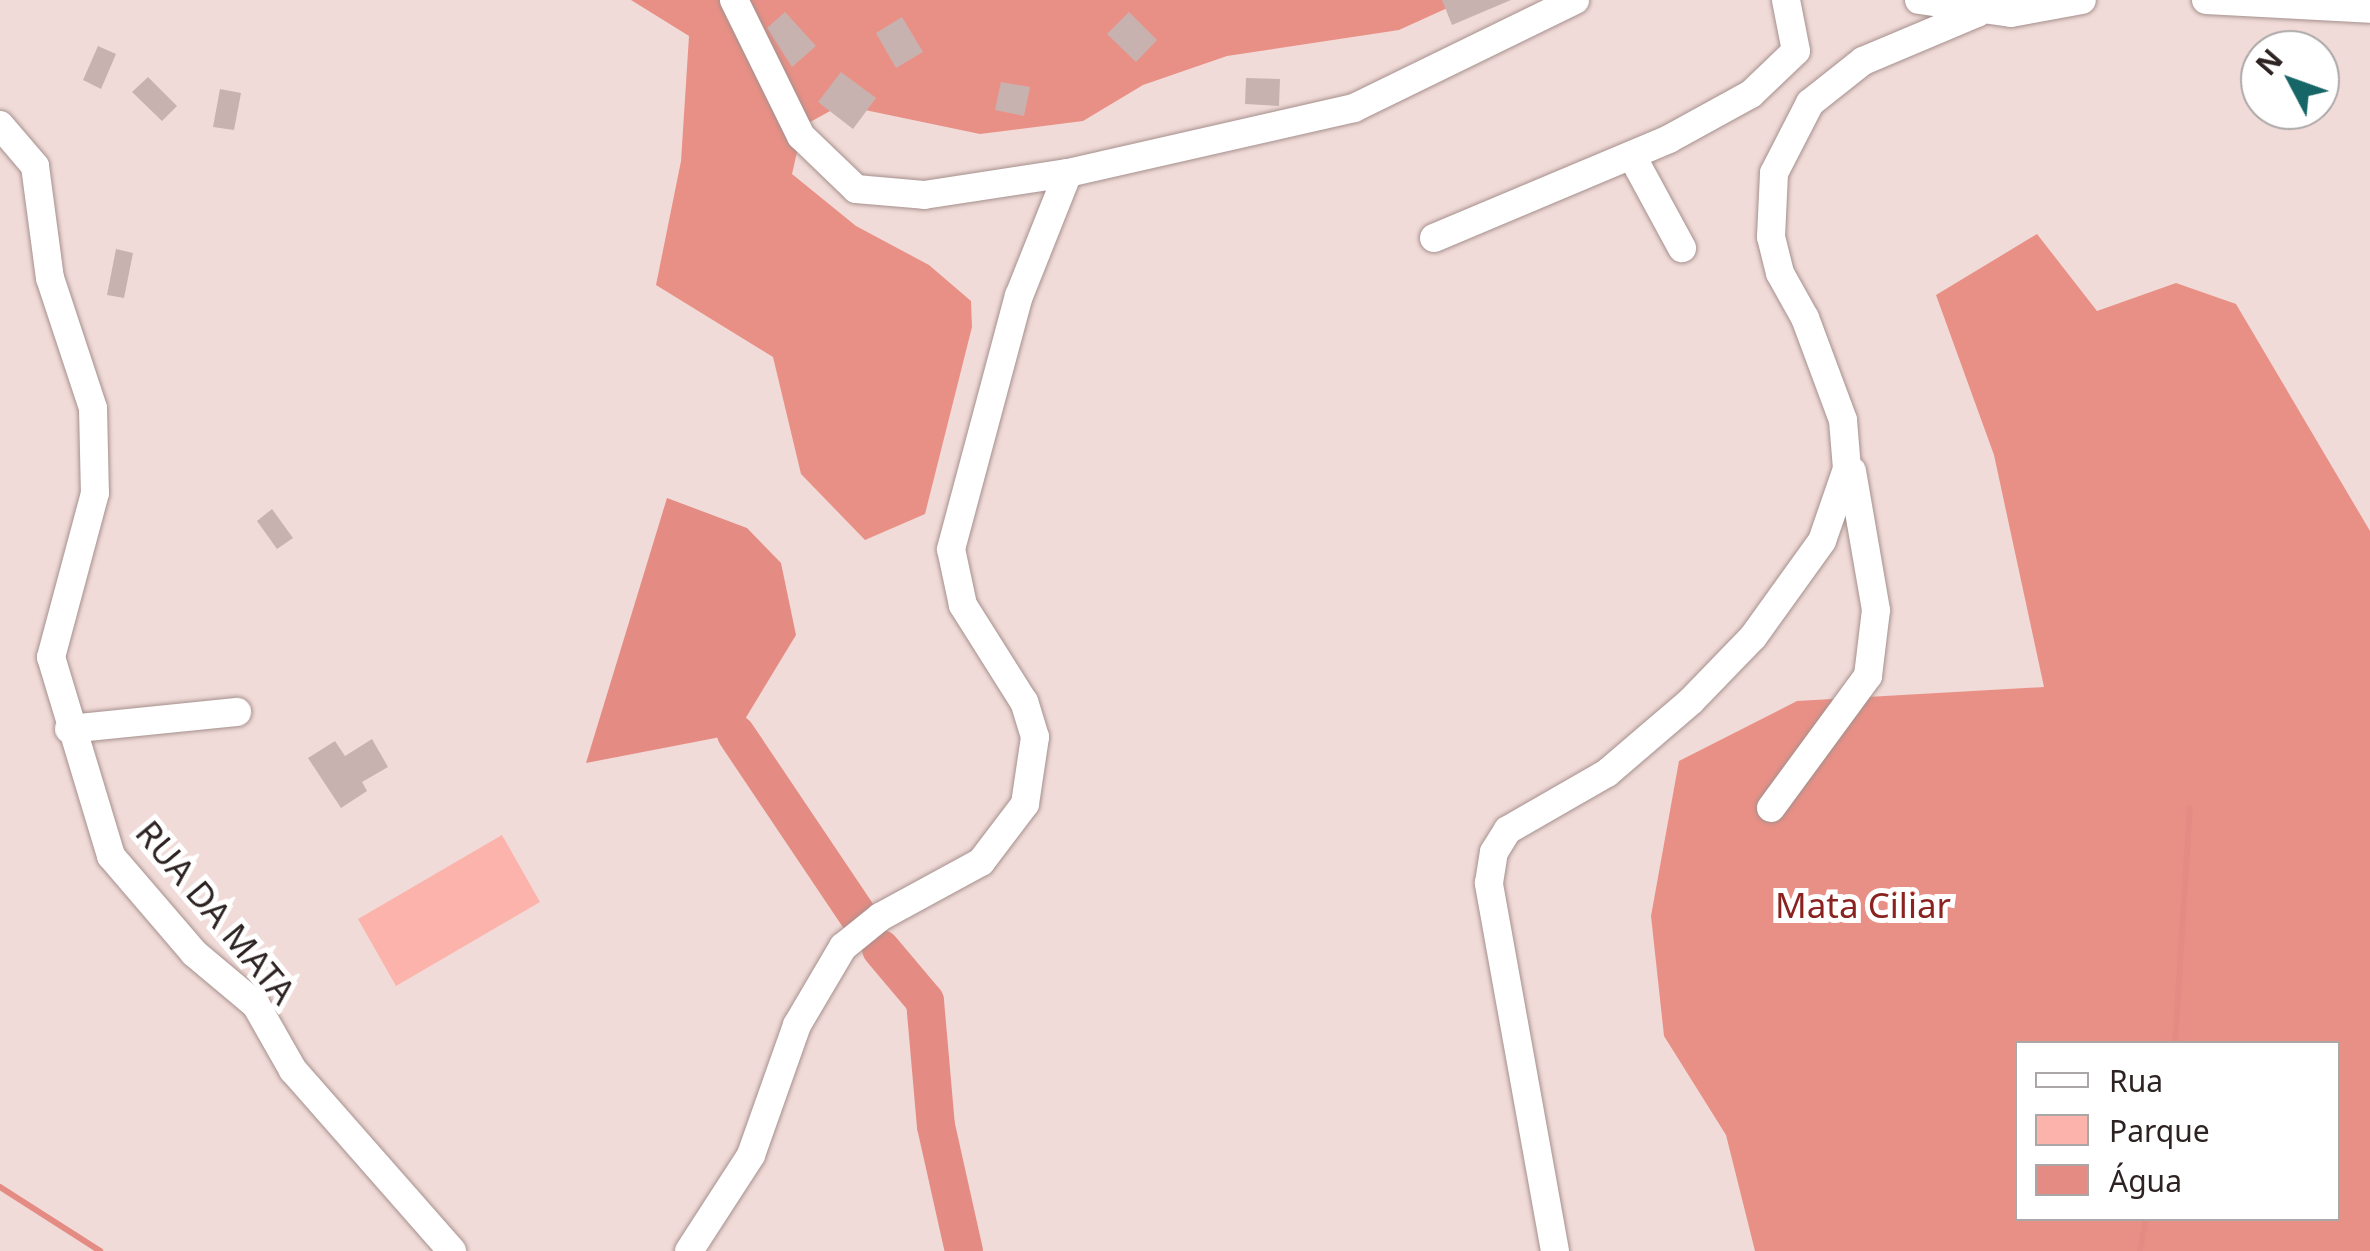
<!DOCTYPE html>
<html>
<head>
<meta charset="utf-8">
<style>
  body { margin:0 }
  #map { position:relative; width:2370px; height:1251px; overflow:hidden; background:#f1dbd8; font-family:"Noto Sans",sans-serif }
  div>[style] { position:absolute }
  .green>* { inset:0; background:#fcb3ab }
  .forest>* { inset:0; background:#e99086 }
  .water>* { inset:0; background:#e48c83 }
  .stream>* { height:6px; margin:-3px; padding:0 3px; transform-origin:3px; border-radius:3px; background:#e48c83 }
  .river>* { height:38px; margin:-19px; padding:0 19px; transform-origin:19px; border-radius:19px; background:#e48c83 }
  .building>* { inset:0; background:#c8b2af }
  .roads { filter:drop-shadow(0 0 2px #a5908d) drop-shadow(0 0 2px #a5908d) }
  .minor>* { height:28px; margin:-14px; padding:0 14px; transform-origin:14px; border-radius:14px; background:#fff }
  span { translate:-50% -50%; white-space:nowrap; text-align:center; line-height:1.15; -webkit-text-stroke:10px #fff; paint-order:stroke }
  .park-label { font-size:35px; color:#8a2320 }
  .street-label { font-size:35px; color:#2c2322 }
  .legend { position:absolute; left:2015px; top:1041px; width:325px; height:180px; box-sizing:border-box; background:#fff; border:2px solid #aba7a7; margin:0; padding:12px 18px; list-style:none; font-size:30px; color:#2c2322 }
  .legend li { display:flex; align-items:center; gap:20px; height:50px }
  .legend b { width:50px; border:2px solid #aba7a7 }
  .north { position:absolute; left:2240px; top:30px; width:100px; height:100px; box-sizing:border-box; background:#fff; border:2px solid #aba7a7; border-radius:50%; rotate:311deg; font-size:28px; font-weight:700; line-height:40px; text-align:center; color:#2c2322 }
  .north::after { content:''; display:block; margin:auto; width:35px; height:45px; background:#166567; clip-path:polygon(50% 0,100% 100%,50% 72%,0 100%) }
</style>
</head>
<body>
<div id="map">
  <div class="green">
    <i style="clip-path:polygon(502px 835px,540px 902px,396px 986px,358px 919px)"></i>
  </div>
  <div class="forest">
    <i style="clip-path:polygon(631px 0,1465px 0,1399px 30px,1227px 56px,1143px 85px,1083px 121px,980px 134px,841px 105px,803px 126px,792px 174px,856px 226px,929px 265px,971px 301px,972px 327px,925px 514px,865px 540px,801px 474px,773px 357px,656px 285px,681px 161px,689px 36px)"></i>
    <i style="clip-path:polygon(evenodd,2037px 234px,2097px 311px,2176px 283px,2236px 304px,2370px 531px,2370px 1251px,1755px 1251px,1726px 1135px,1664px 1036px,1651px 916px,1679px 761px,1797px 701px,2044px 687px,1994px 455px,1936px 295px,2037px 234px,2018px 1044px,2338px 1044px,2338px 1218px,2018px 1218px,2018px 1044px)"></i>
  </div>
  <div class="water">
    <i style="clip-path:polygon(667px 498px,747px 528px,781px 563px,796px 635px,736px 734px,586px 763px)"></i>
  </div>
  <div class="stream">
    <i style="left:2175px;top:1044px;width:237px;rotate:-86.4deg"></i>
    <i style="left:0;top:1187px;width:119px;rotate:32.6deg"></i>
    <i style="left:2140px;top:1251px;width:34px;rotate:-80deg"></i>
  </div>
  <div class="river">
    <i style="left:736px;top:734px;width:220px;rotate:56.1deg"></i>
    <i style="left:881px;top:949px;width:68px;rotate:49.8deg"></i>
    <i style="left:925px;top:1001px;width:125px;rotate:85deg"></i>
    <i style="left:936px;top:1126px;width:128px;rotate:77.4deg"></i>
  </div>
  <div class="building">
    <i style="clip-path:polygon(1442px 0,1511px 0,1452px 25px)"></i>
    <i style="clip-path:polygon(785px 12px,816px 46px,792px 67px,767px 28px)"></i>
    <i style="clip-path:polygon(1129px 12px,1157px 40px,1136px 62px,1107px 34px)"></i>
    <i style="clip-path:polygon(902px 17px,923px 52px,896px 68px,876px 33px)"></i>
    <i style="clip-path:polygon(98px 46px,116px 54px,101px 89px,83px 80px)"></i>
    <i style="clip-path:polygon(841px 72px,876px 98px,853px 129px,818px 102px)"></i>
    <i style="clip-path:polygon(148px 77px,177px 106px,162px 121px,132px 92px)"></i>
    <i style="clip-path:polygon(1246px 78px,1280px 79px,1279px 106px,1245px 104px)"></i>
    <i style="clip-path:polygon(1001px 82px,1030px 87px,1024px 116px,995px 110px)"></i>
    <i style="clip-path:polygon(220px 89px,241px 93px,234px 130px,213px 127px)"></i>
    <i style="clip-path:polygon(116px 249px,133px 253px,124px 298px,107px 295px)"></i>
    <i style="clip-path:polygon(272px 509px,293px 538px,277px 549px,257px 521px)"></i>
    <i style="clip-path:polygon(372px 739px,388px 767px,362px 782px,367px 791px,341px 808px,308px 758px,335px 741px,345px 756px)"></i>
  </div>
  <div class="roads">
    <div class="minor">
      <i style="left:734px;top:0;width:152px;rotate:63.8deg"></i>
      <i style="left:801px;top:136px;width:76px;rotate:43.9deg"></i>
      <i style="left:856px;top:189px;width:68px;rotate:5deg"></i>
      <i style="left:924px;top:195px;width:146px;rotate:-8.7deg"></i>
      <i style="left:1068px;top:173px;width:293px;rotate:-12.8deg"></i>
      <i style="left:1354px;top:108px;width:246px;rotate:-26deg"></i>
      <i style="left:1919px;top:0;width:93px;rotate:8deg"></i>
      <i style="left:2011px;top:13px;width:72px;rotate:-10.4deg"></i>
      <i style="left:2206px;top:0;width:164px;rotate:3.1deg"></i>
      <i style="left:0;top:125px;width:54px;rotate:49.5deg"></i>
      <i style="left:35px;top:166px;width:113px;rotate:82.4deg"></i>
      <i style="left:50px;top:278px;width:137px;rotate:71.7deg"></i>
      <i style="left:93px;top:408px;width:85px;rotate:88.7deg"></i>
      <i style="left:95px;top:493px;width:170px;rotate:105deg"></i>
      <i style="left:51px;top:657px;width:208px;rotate:73.2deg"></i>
      <i style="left:111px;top:856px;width:128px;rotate:49.4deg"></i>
      <i style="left:194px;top:953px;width:81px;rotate:40deg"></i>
      <i style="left:256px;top:1005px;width:75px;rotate:60.4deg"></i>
      <i style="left:293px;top:1070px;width:241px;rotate:48.7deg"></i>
      <i style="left:1632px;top:156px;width:105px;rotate:61.5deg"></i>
      <i style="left:1434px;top:238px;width:255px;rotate:-22.8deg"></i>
      <i style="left:1669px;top:139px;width:94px;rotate:-28.8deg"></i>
      <i style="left:1751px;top:94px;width:62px;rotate:-43.7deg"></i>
      <i style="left:1796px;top:51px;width:52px;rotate:-101.1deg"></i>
      <i style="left:69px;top:729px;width:169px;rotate:-5.8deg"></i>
      <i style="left:1771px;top:808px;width:164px;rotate:-53.7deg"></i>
      <i style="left:1868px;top:676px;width:66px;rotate:-83.1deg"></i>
      <i style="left:1876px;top:610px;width:141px;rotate:-99.8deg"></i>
      <i style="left:689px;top:1251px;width:114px;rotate:-57.1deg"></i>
      <i style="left:751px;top:1155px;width:138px;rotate:-70.5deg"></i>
      <i style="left:797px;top:1025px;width:91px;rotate:-59.5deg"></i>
      <i style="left:843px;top:947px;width:48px;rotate:-39deg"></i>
      <i style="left:880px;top:917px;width:115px;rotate:-28.6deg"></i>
      <i style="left:981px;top:862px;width:73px;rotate:-52.8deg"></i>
      <i style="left:1025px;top:804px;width:68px;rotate:-81.5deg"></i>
      <i style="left:1035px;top:737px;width:37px;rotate:-107deg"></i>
      <i style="left:1024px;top:702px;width:115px;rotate:-122.2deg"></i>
      <i style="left:963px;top:605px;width:57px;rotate:-102.1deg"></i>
      <i style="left:951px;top:549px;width:262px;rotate:-75deg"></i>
      <i style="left:1019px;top:296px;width:132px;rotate:-68.3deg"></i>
      <i style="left:1555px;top:1251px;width:374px;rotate:-100.2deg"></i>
      <i style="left:1489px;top:883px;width:31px;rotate:-81deg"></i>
      <i style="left:1494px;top:852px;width:26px;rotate:-58deg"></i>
      <i style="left:1508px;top:830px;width:114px;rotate:-29.9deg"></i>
      <i style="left:1607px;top:773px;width:111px;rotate:-40.6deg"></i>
      <i style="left:1691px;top:701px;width:89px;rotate:-45.9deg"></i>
      <i style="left:1753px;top:637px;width:118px;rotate:-54.3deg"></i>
      <i style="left:1822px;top:541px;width:76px;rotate:-70.9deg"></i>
      <i style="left:1847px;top:469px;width:49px;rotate:-94.7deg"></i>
      <i style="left:1843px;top:420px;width:109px;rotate:-110.4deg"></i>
      <i style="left:1805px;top:318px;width:51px;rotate:-119.1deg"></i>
      <i style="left:1780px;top:273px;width:37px;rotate:-104deg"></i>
      <i style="left:1771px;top:237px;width:64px;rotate:-87.3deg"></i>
      <i style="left:1774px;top:173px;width:79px;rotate:-62.8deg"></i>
      <i style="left:1810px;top:103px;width:68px;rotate:-38.4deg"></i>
      <i style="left:1863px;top:61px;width:124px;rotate:-22.8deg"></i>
      <i style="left:1977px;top:13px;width:21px;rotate:-141deg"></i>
    </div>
  </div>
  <div class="park-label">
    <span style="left:1863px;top:905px">Mata Ciliar</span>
  </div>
  <div class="street-label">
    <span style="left:216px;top:912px;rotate:50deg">RUA DA MATA</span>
  </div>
  <ul class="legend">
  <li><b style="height:12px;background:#fff"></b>Rua</li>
  <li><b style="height:28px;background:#fcb3ab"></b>Parque</li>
  <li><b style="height:28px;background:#e48c83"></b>Água</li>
  </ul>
  <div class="north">N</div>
</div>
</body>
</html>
